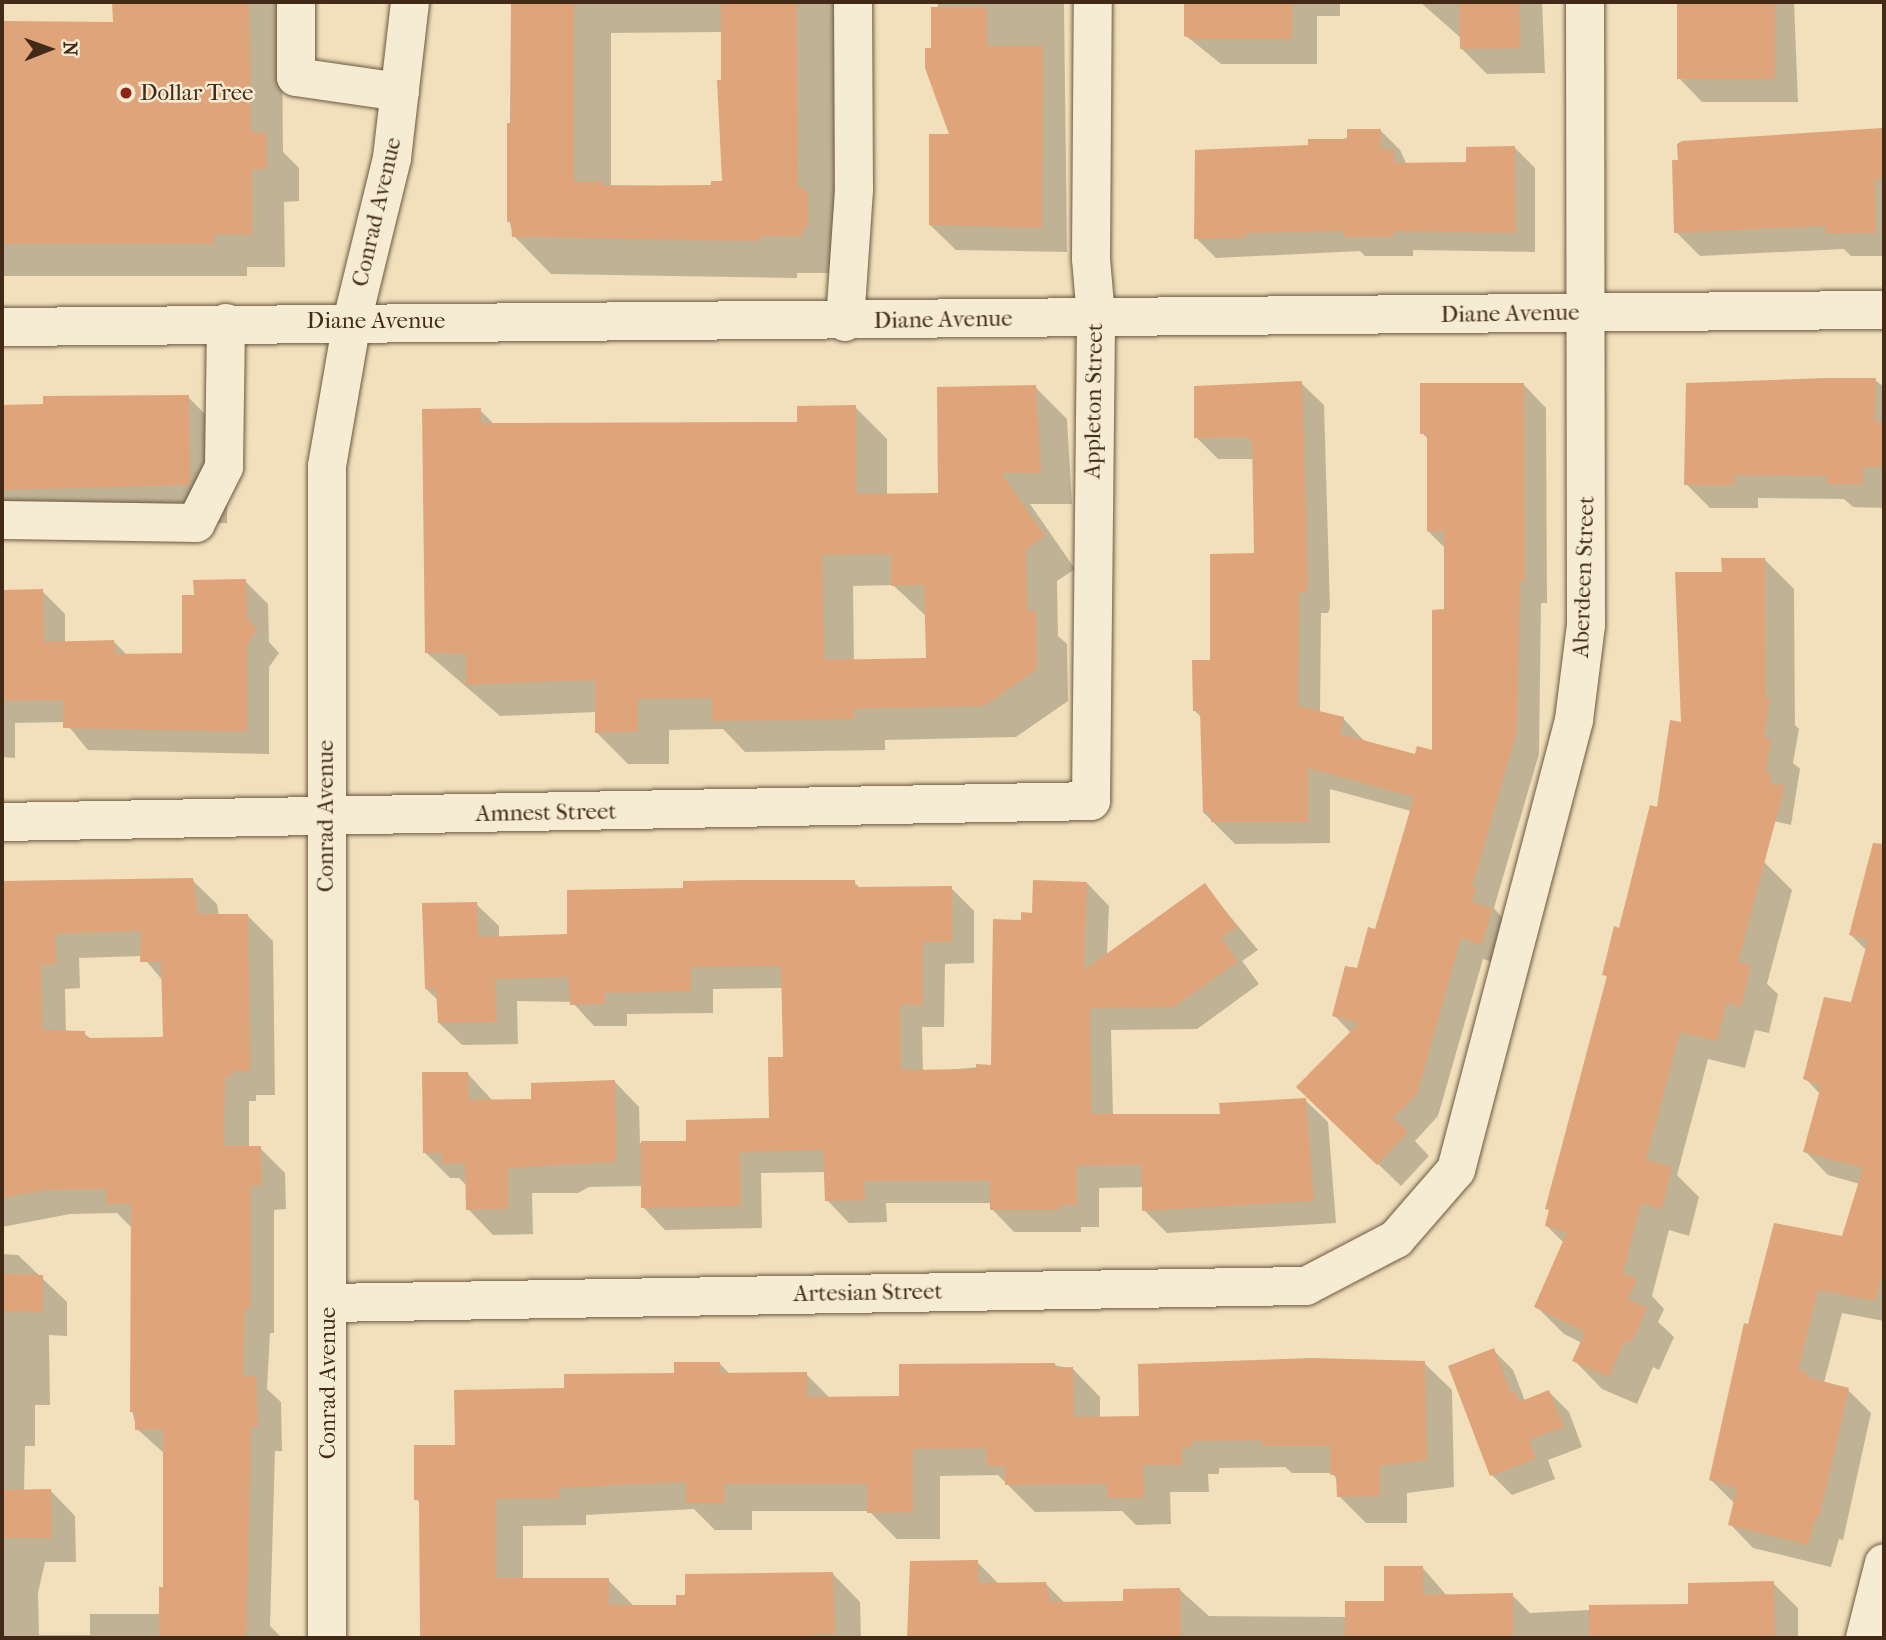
<!DOCTYPE html>
<html>
<head>
<meta charset="utf-8">
<style>
  body { margin:0 }
  #map { position:relative; width:1886px; height:1640px; overflow:hidden; background:#f1e0bb; font-family:"IM FELL French Canon",serif }
  div>[style] { position:absolute }
  .shadow>* { inset:0; background:#0003 }
  .building>* { inset:0; background:#dfa479 }
  .roads { filter:drop-shadow(0 0 2px #6e5841) drop-shadow(0 0 2px #6e5841) }
  .minor>* { height:38px; margin:-19px; padding:0 19px; transform-origin:19px; border-radius:19px; background:#f6ebd3 }
  .dots>* { width:19px; height:19px; translate:-50% -50%; box-sizing:border-box; border:4px solid #f6ebd3; border-radius:50% }
  span { translate:-50% -50%; white-space:nowrap; text-align:center; line-height:1.15; -webkit-text-stroke:5px #f6ebd3; paint-order:stroke }
  .poi-label { font-size:23px; color:#432a18 }
  .left { translate:0 -50%; text-align:left }
  .street-label { font-size:23px; color:#432a18 }
  .frame { position:absolute; inset:0; border:4px solid #432a18; pointer-events:none }
  .north { position:absolute; left:14px; top:14px; width:70px; height:70px; -webkit-text-stroke:5px #f6ebd3; paint-order:stroke; rotate:89deg; font-size:19px; font-weight:700; line-height:28px; text-align:center; color:#432a18 }
  .north::after { content:''; display:block; margin:auto; width:24px; height:32px; background:#432a18; clip-path:polygon(50% 0,100% 100%,50% 72%,0 100%) }
</style>
</head>
<body>
<div id="map">
  <div class="shadow">
    <i style="clip-path:polygon(114px 2px,288px 2px,282px 37px,283px 152px,299px 168px,299px 201px,284px 202px,285px 267px,247px 267px,247px 276px,2px 276px,2px 23px,115px 23px)"></i>
    <i style="clip-path:polygon(evenodd,511px 2px,834px 2px,834px 222px,839px 273px,797px 273px,797px 278px,551px 274px,514px 236px,509px 221px,511px 2px,721px 32px,724px 183px,713px 187px,611px 185px,611px 33px,721px 32px)"></i>
    <i style="clip-path:polygon(938px 2px,1064px 2px,1067px 252px,956px 250px,930px 225px,952px 135px,933px 50px)"></i>
    <i style="clip-path:polygon(1185px 2px,1340px 2px,1340px 16px,1317px 16px,1317px 64px,1221px 64px,1185px 35px)"></i>
    <i style="clip-path:polygon(1420px 2px,1542px 2px,1545px 73px,1487px 74px,1461px 48px,1461px 38px)"></i>
    <i style="clip-path:polygon(1679px 2px,1794px 2px,1798px 102px,1702px 102px,1679px 78px)"></i>
    <i style="clip-path:polygon(1380px 130px,1400px 150px,1407px 165px,1468px 164px,1515px 148px,1535px 168px,1535px 252px,1413px 250px,1413px 256px,1365px 256px,1360px 251px,1216px 258px,1196px 238px,1309px 147px)"></i>
    <i style="clip-path:polygon(1881px 130px,1884px 256px,1851px 256px,1844px 249px,1700px 256px,1676px 232px)"></i>
    <i style="clip-path:polygon(1875px 380px,1884px 387px,1884px 508px,1853px 507px,1844px 499px,1758px 498px,1758px 508px,1710px 508px,1686px 484px)"></i>
    <i style="clip-path:polygon(1301px 383px,1324px 405px,1330px 608px,1328px 613px,1321px 613px,1320px 713px,1343px 718px,1365px 742px,1416px 757px,1434px 752px,1446px 611px,1445px 548px,1428px 531px,1429px 440px,1422px 433px,1524px 385px,1546px 408px,1547px 603px,1541px 603px,1539px 754px,1494px 908px,1514px 932px,1504px 966px,1483px 959px,1438px 1116px,1415px 1141px,1429px 1156px,1401px 1186px,1321px 1109px,1351px 1033px,1334px 1015px,1376px 931px,1411px 811px,1330px 789px,1330px 843px,1235px 844px,1204px 813px,1202px 718px,1194px 710px,1256px 555px,1254px 459px,1218px 459px,1196px 437px)"></i>
    <i style="clip-path:polygon(evenodd,1035px 387px,1067px 419px,1072px 504px,1030px 504px,1075px 569px,1057px 581px,1058px 636px,1067px 644px,1068px 701px,1016px 737px,885px 740px,885px 750px,745px 752px,723px 729px,669px 730px,669px 764px,628px 764px,597px 733px,597px 712px,500px 716px,427px 653px,480px 410px,495px 425px,799px 423px,855px 407px,887px 439px,887px 495px,940px 494px,1035px 387px,893px 585px,927px 617px,927px 660px,854px 661px,853px 586px,893px 585px)"></i>
    <i style="clip-path:polygon(188px 397px,227px 436px,227px 523px,2px 528px,2px 407px)"></i>
    <i style="clip-path:polygon(1764px 559px,1794px 589px,1795px 725px,1799px 729px,1793px 763px,1800px 769px,1791px 825px,1693px 802px,1682px 724px,1723px 574px)"></i>
    <i style="clip-path:polygon(245px 581px,268px 604px,269px 642px,279px 653px,269px 667px,269px 754px,88px 750px,65px 722px,15px 723px,15px 758px,2px 757px,2px 592px,42px 591px,65px 614px,65px 643px,114px 642px,127px 655px,184px 654px,195px 597px)"></i>
    <i style="clip-path:polygon(1764px 862px,1792px 890px,1767px 984px,1778px 994px,1769px 1033px,1755px 1030px,1745px 1068px,1708px 1059px,1677px 1175px,1699px 1197px,1689px 1236px,1669px 1230px,1652px 1296px,1664px 1309px,1658px 1322px,1674px 1337px,1659px 1370px,1653px 1367px,1637px 1404px,1602px 1389px,1575px 1361px,1582px 1343px,1564px 1334px,1536px 1306px,1564px 1243px,1547px 1226px,1608px 978px,1604px 974px,1620px 930px)"></i>
    <i style="clip-path:polygon(evenodd,192px 880px,217px 904px,219px 916px,248px 916px,273px 941px,275px 1095px,256px 1095px,256px 1101px,249px 1101px,249px 1148px,260px 1148px,285px 1173px,286px 1209px,274px 1210px,274px 1333px,270px 1333px,267px 1389px,281px 1402px,282px 1451px,275px 1451px,270px 1626px,282px 1638px,2px 1638px,2px 1254px,18px 1255px,67px 1302px,67px 1336px,49px 1335px,50px 1405px,35px 1405px,35px 1446px,25px 1446px,24px 1490px,51px 1491px,75px 1516px,76px 1562px,45px 1562px,38px 1593px,39px 1635px,90px 1635px,90px 1614px,161px 1614px,165px 1588px,165px 1454px,137px 1429px,132px 1411px,132px 1228px,117px 1213px,70px 1214px,2px 1227px,2px 924px,192px 880px,142px 956px,164px 982px,165px 1039px,92px 1040px,84px 1033px,66px 1032px,65px 989px,80px 988px,79px 958px,142px 956px)"></i>
    <i style="clip-path:polygon(854px 882px,861px 889px,951px 888px,974px 911px,974px 963px,945px 964px,944px 1027px,922px 1027px,923px 1072px,992px 1066px,1022px 922px,1087px 883px,1109px 906px,1107px 955px,1204px 885px,1258px 950px,1242px 961px,1259px 984px,1197px 1029px,1111px 1030px,1113px 1116px,1222px 1115px,1305px 1100px,1328px 1122px,1336px 1223px,1167px 1233px,1144px 1210px,1144px 1187px,1099px 1188px,1099px 1227px,1081px 1227px,1081px 1232px,1014px 1232px,992px 1209px,992px 1203px,886px 1203px,887px 1222px,849px 1223px,827px 1200px,826px 1172px,761px 1173px,762px 1228px,665px 1230px,643px 1207px,643px 1186px,589px 1187px,578px 1193px,532px 1193px,533px 1234px,493px 1235px,468px 1209px,468px 1187px,459px 1178px,450px 1178px,425px 1153px,467px 1073px,493px 1101px,533px 1101px,614px 1081px,639px 1107px,640px 1143px,688px 1142px,771px 1120px,785px 1059px,784px 988px,713px 989px,713px 1013px,627px 1014px,627px 1026px,594px 1026px,572px 1002px,517px 1001px,518px 1044px,462px 1045px,439px 1023px,439px 1001px,426px 989px,476px 904px,499px 926px,499px 938px,569px 936px,685px 890px)"></i>
    <i style="clip-path:polygon(1863px 887px,1884px 892px,1884px 1321px,1842px 1313px,1824px 1383px,1848px 1390px,1871px 1413px,1843px 1540px,1839px 1539px,1831px 1567px,1753px 1548px,1730px 1524px,1735px 1504px,1711px 1480px,1775px 1225px,1843px 1238px,1860px 1184px,1828px 1175px,1805px 1151px,1820px 1094px,1805px 1078px,1852px 1004px,1867px 951px,1851px 935px)"></i>
    <i style="clip-path:polygon(1493px 1350px,1513px 1370px,1525px 1401px,1549px 1392px,1569px 1412px,1582px 1447px,1548px 1460px,1555px 1479px,1512px 1495px,1492px 1475px)"></i>
    <i style="clip-path:polygon(719px 1363px,730px 1374px,806px 1374px,831px 1399px,901px 1398px,1054px 1365px,1073px 1369px,1100px 1397px,1100px 1418px,1141px 1418px,1424px 1363px,1452px 1390px,1454px 1487px,1407px 1493px,1407px 1523px,1366px 1523px,1339px 1496px,1338px 1481px,1332px 1473px,1292px 1473px,1285px 1467px,1219px 1468px,1219px 1474px,1208px 1474px,1209px 1492px,1170px 1492px,1171px 1524px,1136px 1525px,1122px 1511px,1035px 1512px,998px 1475px,940px 1476px,940px 1539px,897px 1539px,869px 1511px,752px 1511px,752px 1530px,715px 1530px,694px 1509px,586px 1515px,586px 1525px,523px 1526px,523px 1580px,608px 1580px,635px 1607px,678px 1607px,833px 1574px,860px 1602px,861px 1638px,422px 1638px,421px 1504px,416px 1499px,457px 1447px,566px 1390px,676px 1375px)"></i>
    <i style="clip-path:polygon(977px 1562px,999px 1584px,1046px 1584px,1065px 1603px,1125px 1602px,1180px 1590px,1209px 1616px,1347px 1617px,1386px 1602px,1422px 1567px,1447px 1596px,1512px 1595px,1530px 1613px,1690px 1605px,1773px 1583px,1798px 1608px,1798px 1638px,910px 1638px,911px 1563px)"></i>
  </div>
  <div class="building">
    <i style="clip-path:polygon(112px 2px,249px 2px,251px 132px,266px 133px,267px 168px,252px 170px,252px 235px,214px 234px,214px 244px,2px 244px,2px 21px,113px 22px)"></i>
    <i style="clip-path:polygon(511px 2px,574px 5px,574px 182px,604px 182px,604px 186px,711px 185px,711px 181px,722px 181px,717px 80px,721px 80px,721px 2px,797px 2px,798px 186px,808px 193px,808px 228px,803px 228px,802px 237px,760px 236px,760px 241px,512px 237px,511px 221px,507px 222px,507px 123px,511px 123px)"></i>
    <i style="clip-path:polygon(1184px 2px,1292px 2px,1292px 39px,1193px 39px,1184px 36px)"></i>
    <i style="clip-path:polygon(1459px 2px,1519px 2px,1520px 48px,1460px 49px)"></i>
    <i style="clip-path:polygon(1677px 2px,1775px 2px,1775px 79px,1677px 79px)"></i>
    <i style="clip-path:polygon(931px 7px,987px 7px,987px 46px,1043px 46px,1042px 228px,929px 225px,929px 134px,949px 134px,925px 68px,925px 48px,931px 48px)"></i>
    <i style="clip-path:polygon(1882px 128px,1882px 179px,1875px 179px,1876px 233px,1826px 234px,1826px 226px,1674px 233px,1672px 160px,1678px 160px,1677px 144px,1682px 141px)"></i>
    <i style="clip-path:polygon(1347px 129px,1381px 129px,1381px 149px,1394px 150px,1394px 163px,1466px 162px,1466px 147px,1515px 146px,1516px 233px,1394px 231px,1394px 237px,1344px 237px,1344px 231px,1246px 233px,1245px 238px,1194px 239px,1195px 150px,1308px 145px,1308px 139px,1347px 139px)"></i>
    <i style="clip-path:polygon(1826px 378px,1876px 378px,1875px 422px,1884px 422px,1884px 467px,1863px 467px,1863px 485px,1827px 484px,1827px 476px,1735px 475px,1735px 485px,1684px 485px,1686px 383px)"></i>
    <i style="clip-path:polygon(1302px 381px,1308px 584px,1306px 592px,1299px 592px,1298px 706px,1344px 717px,1340px 734px,1415px 754px,1417px 746px,1432px 750px,1432px 610px,1444px 609px,1444px 531px,1427px 531px,1427px 434px,1420px 434px,1420px 383px,1524px 383px,1525px 581px,1520px 581px,1517px 731px,1472px 887px,1476px 888px,1472px 903px,1492px 908px,1482px 945px,1461px 938px,1417px 1094px,1393px 1118px,1408px 1132px,1377px 1165px,1296px 1087px,1359px 1023px,1332px 1016px,1345px 966px,1357px 968px,1368px 927px,1375px 929px,1414px 797px,1308px 768px,1308px 822px,1211px 822px,1211px 813px,1203px 813px,1200px 711px,1193px 711px,1192px 660px,1210px 660px,1210px 554px,1254px 553px,1252px 441px,1247px 437px,1194px 438px,1194px 386px)"></i>
    <i style="clip-path:polygon(evenodd,1036px 385px,1041px 473px,1001px 473px,1045px 536px,1026px 549px,1027px 611px,1036px 611px,1037px 669px,984px 706px,854px 709px,854px 719px,712px 721px,712px 698px,638px 699px,638px 732px,595px 733px,595px 680px,466px 685px,466px 654px,425px 653px,422px 409px,481px 408px,481px 423px,797px 422px,797px 406px,856px 405px,856px 494px,938px 493px,937px 387px,1036px 385px,891px 554px,891px 586px,924px 585px,926px 658px,824px 660px,822px 555px,891px 554px)"></i>
    <i style="clip-path:polygon(189px 395px,190px 485px,2px 490px,2px 405px,43px 404px,43px 396px)"></i>
    <i style="clip-path:polygon(1721px 558px,1765px 558px,1766px 697px,1770px 698px,1764px 738px,1771px 738px,1766px 773px,1771px 774px,1770px 784px,1785px 785px,1738px 962px,1751px 965px,1741px 1007px,1727px 1003px,1717px 1041px,1680px 1032px,1646px 1160px,1672px 1167px,1662px 1209px,1641px 1203px,1623px 1273px,1637px 1279px,1628px 1300px,1647px 1308px,1631px 1343px,1625px 1340px,1609px 1377px,1572px 1361px,1585px 1332px,1534px 1307px,1567px 1232px,1545px 1226px,1549px 1210px,1545px 1209px,1607px 976px,1602px 975px,1614px 926px,1619px 928px,1650px 805px,1657px 807px,1670px 720px,1681px 722px,1675px 572px,1722px 572px)"></i>
    <i style="clip-path:polygon(246px 579px,247px 618px,257px 629px,247px 644px,247px 732px,63px 728px,63px 700px,2px 701px,2px 590px,43px 589px,44px 642px,114px 640px,115px 654px,182px 653px,182px 595px,194px 595px,193px 580px)"></i>
    <i style="clip-path:polygon(1873px 843px,1884px 844px,1884px 1265px,1875px 1301px,1818px 1290px,1798px 1370px,1807px 1372px,1806px 1377px,1849px 1388px,1819px 1518px,1816px 1517px,1808px 1545px,1728px 1525px,1737px 1488px,1709px 1480px,1744px 1323px,1748px 1324px,1774px 1223px,1842px 1236px,1863px 1168px,1803px 1152px,1821px 1086px,1803px 1079px,1824px 997px,1851px 1002px,1868px 940px,1849px 935px)"></i>
    <i style="clip-path:polygon(evenodd,193px 878px,198px 914px,248px 914px,250px 1071px,232px 1071px,232px 1077px,225px 1077px,224px 1146px,261px 1146px,262px 1185px,250px 1186px,250px 1309px,245px 1309px,243px 1376px,256px 1376px,258px 1427px,251px 1427px,246px 1638px,159px 1638px,159px 1587px,163px 1587px,163px 1429px,135px 1430px,135px 1412px,130px 1412px,131px 1204px,106px 1204px,106px 1189px,44px 1190px,2px 1198px,2px 881px,193px 878px,141px 931px,140px 962px,161px 962px,163px 1037px,85px 1038px,85px 1031px,42px 1030px,41px 965px,56px 964px,55px 934px,141px 931px)"></i>
    <i style="clip-path:polygon(738px 880px,855px 880px,855px 887px,952px 886px,952px 942px,923px 942px,922px 1005px,900px 1005px,901px 1070px,976px 1069px,976px 1064px,991px 1065px,993px 919px,1021px 920px,1021px 912px,1032px 913px,1033px 880px,1087px 882px,1084px 970px,1205px 883px,1237px 927px,1221px 938px,1238px 961px,1174px 1007px,1090px 1008px,1091px 1114px,1220px 1114px,1219px 1103px,1306px 1098px,1314px 1201px,1142px 1211px,1142px 1165px,1077px 1166px,1077px 1205px,1059px 1205px,1059px 1210px,990px 1210px,990px 1181px,864px 1181px,865px 1200px,825px 1201px,823px 1150px,740px 1152px,741px 1206px,641px 1208px,641px 1141px,686px 1141px,686px 1120px,769px 1118px,768px 1057px,783px 1057px,781px 966px,691px 967px,691px 991px,605px 993px,605px 1004px,570px 1005px,568px 977px,495px 979px,497px 1022px,438px 1023px,436px 989px,425px 989px,422px 903px,477px 902px,478px 937px,567px 934px,567px 890px,683px 888px,683px 881px)"></i>
    <i style="clip-path:polygon(422px 1072px,468px 1072px,469px 1100px,531px 1099px,531px 1083px,615px 1080px,616px 1162px,508px 1168px,508px 1209px,466px 1210px,465px 1163px,442px 1164px,442px 1153px,423px 1153px)"></i>
    <i style="clip-path:polygon(2px 1274px,43px 1275px,43px 1312px,2px 1311px)"></i>
    <i style="clip-path:polygon(1494px 1348px,1511px 1393px,1515px 1391px,1519px 1402px,1549px 1390px,1564px 1427px,1529px 1440px,1536px 1459px,1490px 1476px,1448px 1366px)"></i>
    <i style="clip-path:polygon(1312px 1358px,1425px 1361px,1427px 1460px,1380px 1466px,1380px 1496px,1337px 1497px,1336px 1475px,1330px 1475px,1330px 1446px,1262px 1446px,1262px 1440px,1192px 1441px,1192px 1447px,1182px 1447px,1182px 1465px,1143px 1465px,1144px 1498px,1107px 1498px,1106px 1484px,1005px 1485px,1005px 1466px,987px 1466px,986px 1448px,913px 1449px,913px 1512px,867px 1513px,867px 1484px,725px 1484px,725px 1503px,686px 1503px,686px 1482px,559px 1488px,559px 1498px,496px 1499px,496px 1578px,609px 1578px,609px 1605px,676px 1605px,676px 1595px,685px 1595px,685px 1574px,833px 1572px,835px 1634px,814px 1634px,814px 1638px,420px 1638px,419px 1500px,414px 1500px,414px 1445px,455px 1445px,454px 1390px,564px 1388px,564px 1374px,674px 1373px,674px 1362px,720px 1362px,719px 1373px,807px 1372px,807px 1397px,899px 1396px,899px 1364px,1055px 1363px,1055px 1368px,1073px 1367px,1074px 1417px,1139px 1416px,1138px 1364px)"></i>
    <i style="clip-path:polygon(51px 1489px,52px 1538px,2px 1538px,2px 1490px)"></i>
    <i style="clip-path:polygon(978px 1560px,978px 1583px,1046px 1582px,1050px 1602px,1123px 1601px,1123px 1589px,1180px 1588px,1181px 1638px,907px 1638px,910px 1561px)"></i>
    <i style="clip-path:polygon(1384px 1566px,1423px 1566px,1423px 1595px,1513px 1593px,1513px 1638px,1345px 1638px,1345px 1601px,1384px 1601px)"></i>
    <i style="clip-path:polygon(1774px 1581px,1775px 1638px,1589px 1638px,1589px 1605px,1688px 1604px,1688px 1583px)"></i>
  </div>
  <div class="roads">
    <div class="minor">
      <i style="left:296px;top:2px;width:75px;rotate:90deg"></i>
      <i style="left:296px;top:77px;width:105px;rotate:8.2deg"></i>
      <i style="left:845px;top:322px;width:133px;rotate:-86.1deg"></i>
      <i style="left:854px;top:189px;width:187px;rotate:-90.3deg"></i>
      <i style="left:2px;top:327px;width:1882px;rotate:-0.52deg"></i>
      <i style="left:2px;top:520px;width:194px;rotate:0.9deg"></i>
      <i style="left:196px;top:523px;width:63px;rotate:-63.4deg"></i>
      <i style="left:224px;top:467px;width:144px;rotate:-89.2deg"></i>
      <i style="left:2px;top:822px;width:1089px;rotate:-1.1deg"></i>
      <i style="left:1091px;top:801px;width:484px;rotate:-89.4deg"></i>
      <i style="left:1096px;top:317px;width:58px;rotate:-94.9deg"></i>
      <i style="left:1091px;top:259px;width:257px;rotate:-89.6deg"></i>
      <i style="left:328px;top:1303px;width:978px;rotate:-1deg"></i>
      <i style="left:1306px;top:1286px;width:102px;rotate:-27.6deg"></i>
      <i style="left:1396px;top:1239px;width:91px;rotate:-49deg"></i>
      <i style="left:1456px;top:1170px;width:465px;rotate:-75.3deg"></i>
      <i style="left:1574px;top:720px;width:96px;rotate:-82.8deg"></i>
      <i style="left:1586px;top:625px;width:623px;rotate:-90.09deg"></i>
      <i style="left:327px;top:1638px;width:1172px;rotate:-90deg"></i>
      <i style="left:327px;top:466px;width:147px;rotate:-80.2deg"></i>
      <i style="left:352px;top:321px;width:168px;rotate:-76.2deg"></i>
      <i style="left:392px;top:158px;width:157px;rotate:-83.4deg"></i>
      <i style="left:1865px;top:1638px;width:77px;rotate:-75.8deg"></i>
    </div>
  </div>
  <div class="dots">
    <i style="left:126px;top:93px;background:#8f2418"></i>
  </div>
  <div class="poi-label">
    <span class="left" style="left:140px;top:93px">Dollar Tree</span>
  </div>
  <div class="street-label">
    <span style="left:377px;top:212px;rotate:-77deg">Conrad Avenue</span>
    <span style="left:1510px;top:314px;rotate:-1deg">Diane Avenue</span>
    <span style="left:943px;top:320px;rotate:-1deg">Diane Avenue</span>
    <span style="left:376px;top:321px">Diane Avenue</span>
    <span style="left:1094px;top:401px;rotate:-89deg">Appleton Street</span>
    <span style="left:1584px;top:577px;rotate:-88deg">Aberdeen Street</span>
    <span style="left:546px;top:813px;rotate:-1deg">Amnest Street</span>
    <span style="left:326px;top:816px;rotate:-90deg">Conrad Avenue</span>
    <span style="left:868px;top:1293px;rotate:-1deg">Artesian Street</span>
    <span style="left:328px;top:1383px;rotate:-90deg">Conrad Avenue</span>
  </div>
  <div class="frame"></div>
  <div class="north">N</div>
</div>
</body>
</html>
